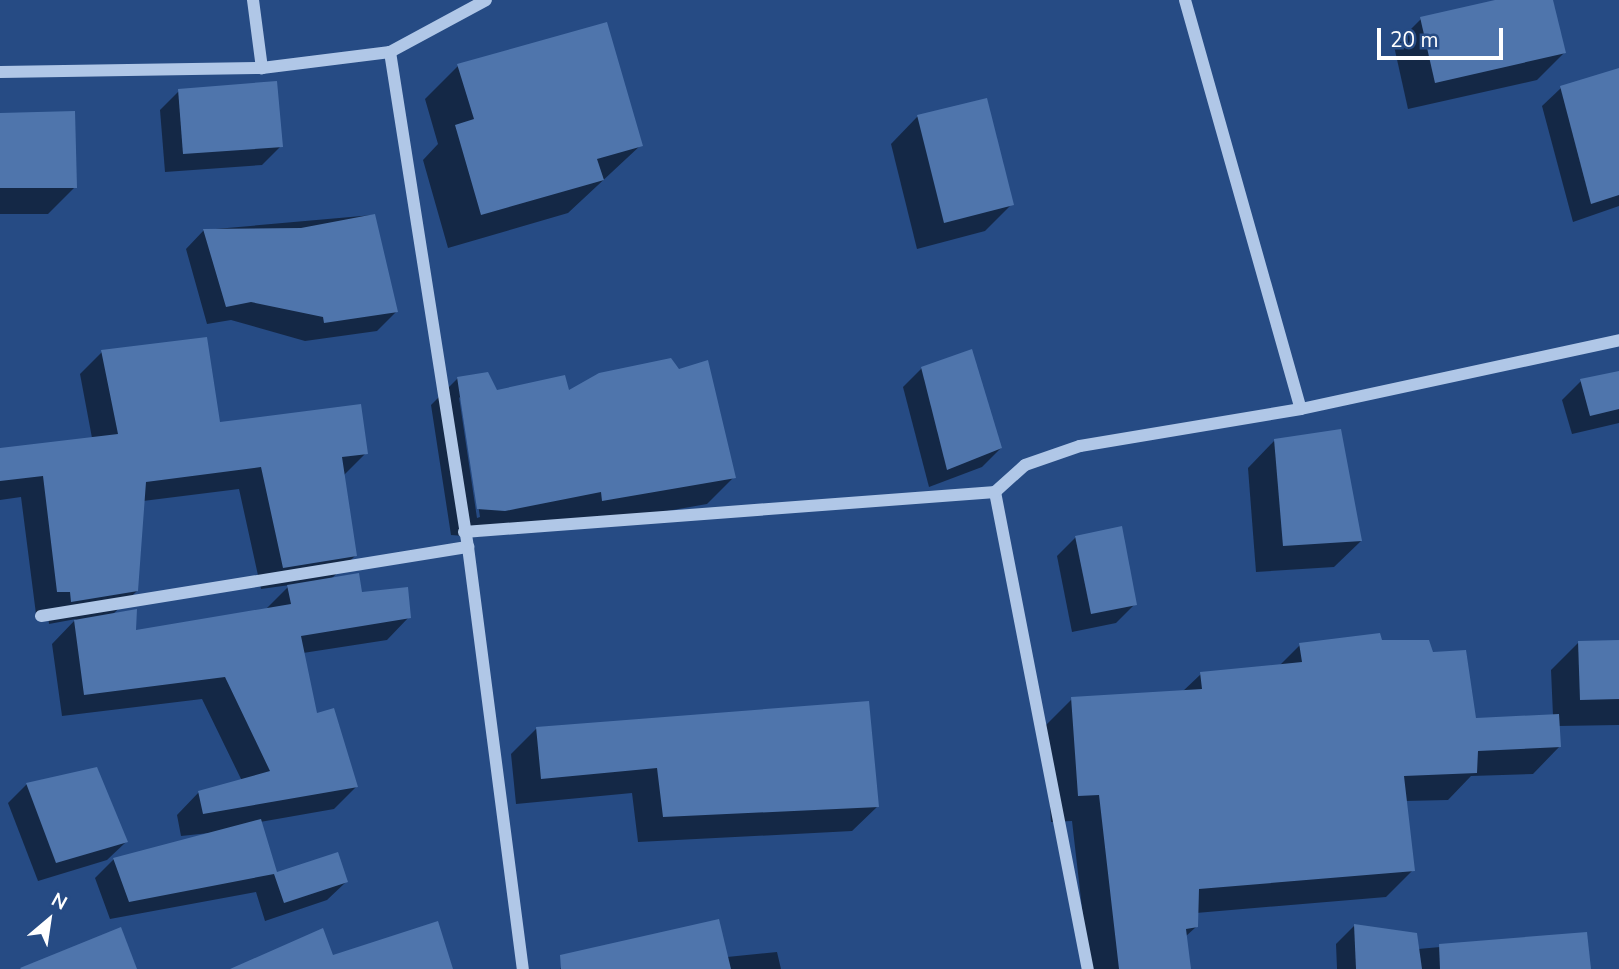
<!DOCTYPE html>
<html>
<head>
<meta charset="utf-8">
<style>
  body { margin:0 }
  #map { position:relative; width:1619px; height:969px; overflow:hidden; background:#264b84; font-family:"Nunito Sans",sans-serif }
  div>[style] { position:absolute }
  .shadow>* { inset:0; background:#0007 }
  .building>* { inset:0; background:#4f75ac }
  .minor>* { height:12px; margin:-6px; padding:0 6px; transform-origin:6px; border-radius:6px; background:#b0c7e7 }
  span { translate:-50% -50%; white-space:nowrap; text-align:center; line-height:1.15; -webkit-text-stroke:5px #264b84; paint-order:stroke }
  .north { position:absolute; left:14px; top:885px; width:70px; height:70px; -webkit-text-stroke:5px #264b84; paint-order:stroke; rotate:29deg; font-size:19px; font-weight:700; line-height:28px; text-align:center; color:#fff }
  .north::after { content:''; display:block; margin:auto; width:24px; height:32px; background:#fff; clip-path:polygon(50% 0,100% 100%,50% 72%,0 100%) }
  .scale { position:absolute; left:1377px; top:28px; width:126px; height:32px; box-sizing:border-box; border:4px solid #fff; border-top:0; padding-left:9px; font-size:21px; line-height:24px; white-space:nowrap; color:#fff; -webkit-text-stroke:5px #264b84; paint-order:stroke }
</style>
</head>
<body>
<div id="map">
  <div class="shadow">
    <i style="clip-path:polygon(1503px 0,1551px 0,1564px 53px,1537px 80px,1408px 109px,1394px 46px,1421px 19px)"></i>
    <i style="clip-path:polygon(458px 66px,641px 145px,568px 213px,448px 248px,423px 160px,438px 144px,425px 99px)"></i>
    <i style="clip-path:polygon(1619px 87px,1619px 206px,1573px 222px,1542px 106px,1561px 88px)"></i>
    <i style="clip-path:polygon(179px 91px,281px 146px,262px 165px,165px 172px,160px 110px)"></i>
    <i style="clip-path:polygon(986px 100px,1012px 204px,985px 231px,917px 249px,891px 144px,917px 117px)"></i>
    <i style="clip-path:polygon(0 115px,75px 187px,48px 214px,0 214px)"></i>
    <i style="clip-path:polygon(373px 215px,396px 312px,377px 331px,305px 341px,231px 320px,207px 324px,186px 249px,204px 230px)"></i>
    <i style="clip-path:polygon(evenodd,102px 352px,218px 424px,366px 453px,343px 476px,355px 556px,330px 580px,409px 617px,387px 640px,303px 653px,315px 715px,356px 787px,334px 809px,260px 822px,276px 874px,346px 882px,327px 900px,265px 921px,256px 892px,110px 919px,95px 878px,114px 859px,219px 832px,181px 836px,177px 815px,199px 792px,242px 781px,202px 699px,62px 716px,52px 644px,76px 619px,49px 624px,48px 614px,36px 614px,21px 497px,0 500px,0 450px,92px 438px,80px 374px,102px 352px,239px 489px,261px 589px,290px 585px,265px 610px,134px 632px,112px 615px,137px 591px,143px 501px,239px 489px)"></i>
    <i style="clip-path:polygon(922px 368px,1001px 448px,982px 467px,929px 487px,903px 387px)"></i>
    <i style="clip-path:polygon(1619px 372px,1619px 423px,1572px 434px,1562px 400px,1581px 381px)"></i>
    <i style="clip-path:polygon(evenodd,458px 378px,496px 392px,568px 393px,734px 477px,707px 504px,576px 527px,574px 518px,477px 537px,451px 535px,431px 405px,458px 378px,459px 397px,463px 401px,480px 517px,477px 518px,459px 397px)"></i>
    <i style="clip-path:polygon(1274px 441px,1361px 541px,1334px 567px,1256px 572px,1248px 468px)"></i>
    <i style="clip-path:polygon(1076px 537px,1135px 604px,1116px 623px,1072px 632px,1057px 556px)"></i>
    <i style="clip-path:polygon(1619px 641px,1619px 725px,1558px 726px,1560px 746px,1533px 774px,1471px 776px,1448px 800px,1405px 801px,1413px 870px,1386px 897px,1196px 913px,1196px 927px,1185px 937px,1189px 969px,1089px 969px,1072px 821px,1051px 822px,1045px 726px,1072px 699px,1182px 692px,1201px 674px,1279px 666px,1300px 645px,1380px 642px,1432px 654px,1474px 720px,1553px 716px,1551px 670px,1578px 643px)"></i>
    <i style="clip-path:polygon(536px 729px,878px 806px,852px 831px,638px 842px,632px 793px,516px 804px,511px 754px)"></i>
    <i style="clip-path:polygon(27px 784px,126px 842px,107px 860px,38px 881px,8px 803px)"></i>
    <i style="clip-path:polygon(1354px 926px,1418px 949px,1586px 934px,1589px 969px,1337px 969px,1336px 944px)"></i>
    <i style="clip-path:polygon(777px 952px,781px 969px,560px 969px,576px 953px,727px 957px)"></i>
  </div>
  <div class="building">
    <i style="clip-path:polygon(1495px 0,1553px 0,1566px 53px,1435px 83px,1420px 17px)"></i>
    <i style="clip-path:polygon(607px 22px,643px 146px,597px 159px,604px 180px,481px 215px,455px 125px,474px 119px,457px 64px)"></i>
    <i style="clip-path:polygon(1619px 68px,1619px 195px,1591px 204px,1560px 86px)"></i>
    <i style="clip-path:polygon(277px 81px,283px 147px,183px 154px,178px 89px)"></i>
    <i style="clip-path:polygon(987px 98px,1014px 205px,944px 223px,917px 115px)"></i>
    <i style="clip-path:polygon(75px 111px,77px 188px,0 188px,0 113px)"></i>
    <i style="clip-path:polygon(375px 214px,398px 312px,324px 323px,323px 317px,251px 302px,226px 307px,203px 229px,301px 228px)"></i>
    <i style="clip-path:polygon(207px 337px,220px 422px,361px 404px,368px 454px,342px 457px,357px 556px,283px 568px,261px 467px,146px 482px,138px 591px,71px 602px,70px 592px,57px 592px,43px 476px,0 481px,0 448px,118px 434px,101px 350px)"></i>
    <i style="clip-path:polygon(972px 349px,1002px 448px,947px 470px,921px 367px)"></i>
    <i style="clip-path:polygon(671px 358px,679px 369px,708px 360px,736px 478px,602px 501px,601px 492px,505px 511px,477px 509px,457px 377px,488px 372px,497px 390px,565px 375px,569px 390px,599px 373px)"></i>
    <i style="clip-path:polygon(1619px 371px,1619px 409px,1590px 416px,1580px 379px)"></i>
    <i style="clip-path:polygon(1341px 429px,1362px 541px,1283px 546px,1274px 439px)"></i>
    <i style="clip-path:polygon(1122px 526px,1137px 605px,1091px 614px,1075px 536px)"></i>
    <i style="clip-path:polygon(359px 573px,362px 592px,408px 587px,411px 618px,301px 636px,317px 713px,334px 708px,358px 787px,203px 814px,198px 791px,270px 771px,225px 677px,84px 695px,74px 620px,137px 609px,136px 630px,291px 604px,287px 585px)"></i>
    <i style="clip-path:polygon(1380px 633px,1382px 640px,1429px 640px,1433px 652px,1466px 650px,1476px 718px,1559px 714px,1561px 747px,1478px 751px,1477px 773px,1404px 776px,1415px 871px,1199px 889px,1198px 927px,1186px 929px,1191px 969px,1119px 969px,1099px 795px,1078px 796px,1071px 697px,1202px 689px,1200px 672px,1302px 662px,1299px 643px)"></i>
    <i style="clip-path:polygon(1619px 640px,1619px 699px,1580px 700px,1578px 641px)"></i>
    <i style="clip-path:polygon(869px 701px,879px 807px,663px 817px,657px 768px,541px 779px,536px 727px)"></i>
    <i style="clip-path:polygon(97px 767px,128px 842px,56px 863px,26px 783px)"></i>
    <i style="clip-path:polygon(261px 819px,277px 872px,338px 852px,348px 882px,284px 903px,274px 874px,129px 902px,113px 858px)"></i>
    <i style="clip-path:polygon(719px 919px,731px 969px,561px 969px,560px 955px)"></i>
    <i style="clip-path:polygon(438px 921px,453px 969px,230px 969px,323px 928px,333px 955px)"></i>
    <i style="clip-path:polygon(1354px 924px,1417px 933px,1422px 969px,1356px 969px)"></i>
    <i style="clip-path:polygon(121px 927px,137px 969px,21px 969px,20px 968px)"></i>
    <i style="clip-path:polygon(1587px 932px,1591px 969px,1440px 969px,1439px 944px)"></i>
  </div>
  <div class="minor">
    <i style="left:253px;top:0;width:69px;rotate:82.5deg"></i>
    <i style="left:1185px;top:0;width:425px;rotate:74.2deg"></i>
    <i style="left:390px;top:52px;width:501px;rotate:81.05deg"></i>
    <i style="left:468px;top:547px;width:426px;rotate:82.6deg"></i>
    <i style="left:0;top:72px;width:262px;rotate:-0.9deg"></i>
    <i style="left:262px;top:68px;width:129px;rotate:-7.1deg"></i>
    <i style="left:390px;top:52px;width:109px;rotate:-28.4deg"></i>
    <i style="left:995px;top:492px;width:486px;rotate:79deg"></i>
    <i style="left:464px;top:532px;width:533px;rotate:-4.31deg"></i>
    <i style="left:995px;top:492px;width:40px;rotate:-42deg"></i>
    <i style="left:1025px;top:465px;width:58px;rotate:-19.1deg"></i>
    <i style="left:1080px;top:446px;width:224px;rotate:-9.5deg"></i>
    <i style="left:1301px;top:409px;width:325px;rotate:-12.2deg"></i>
    <i style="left:41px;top:616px;width:433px;rotate:-9.2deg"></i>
  </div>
  <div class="north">N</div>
  <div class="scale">20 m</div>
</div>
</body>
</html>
